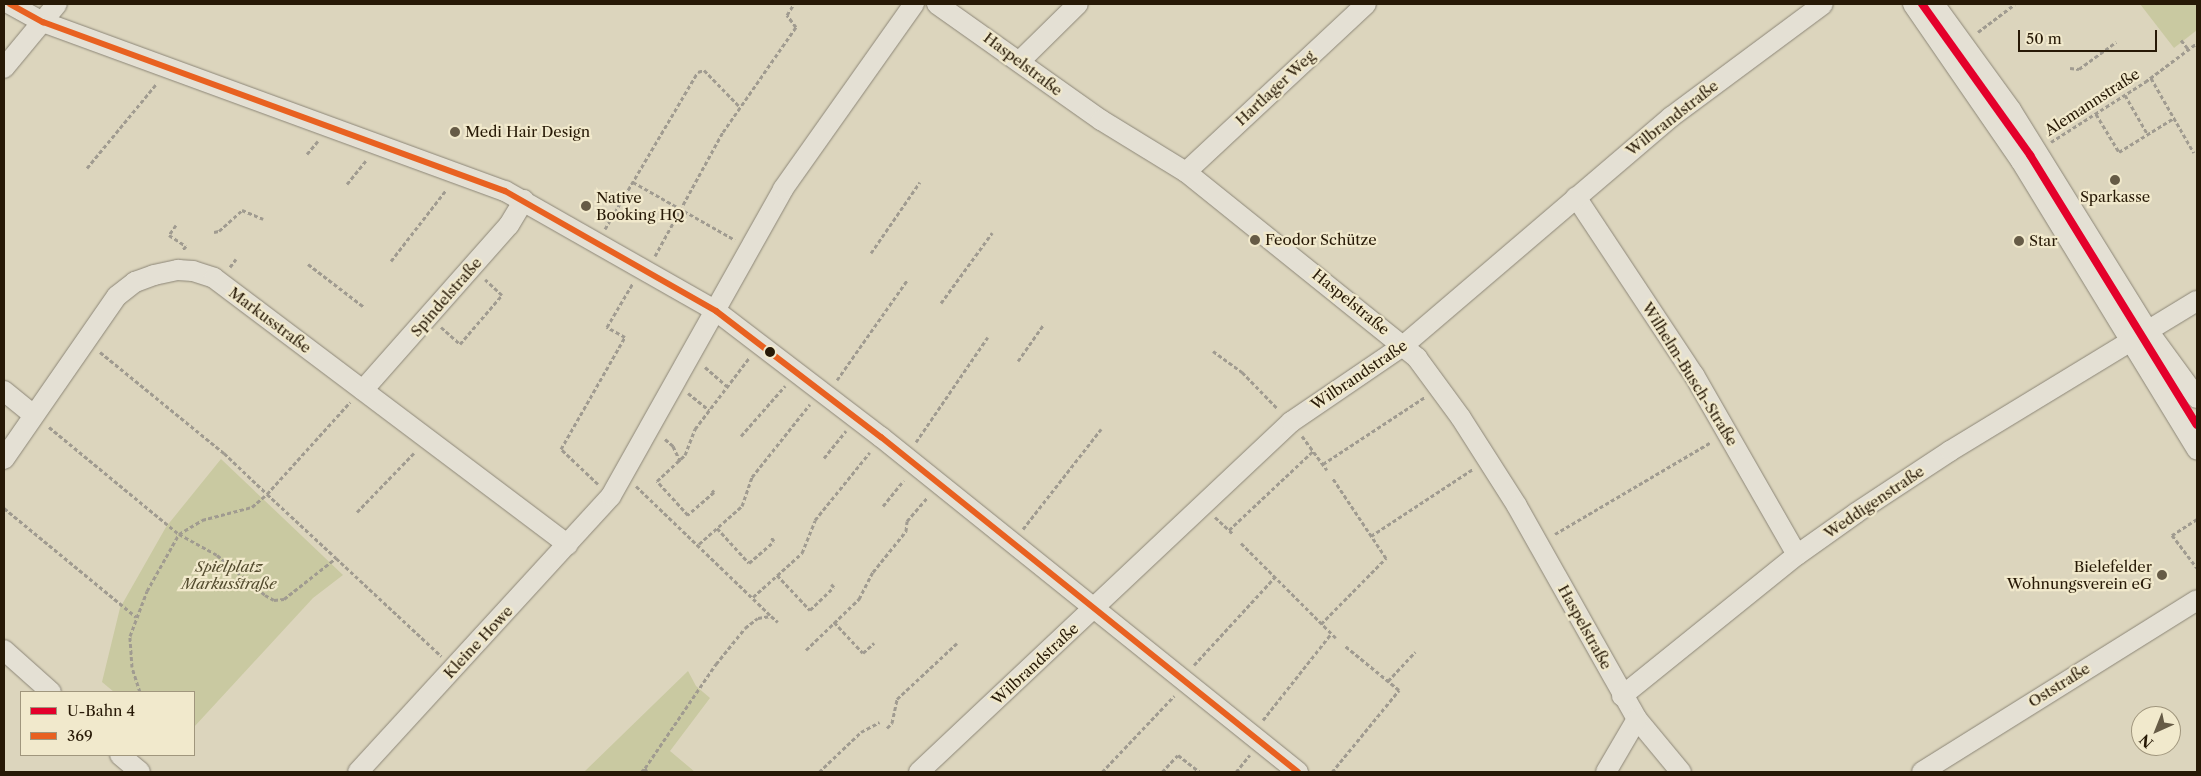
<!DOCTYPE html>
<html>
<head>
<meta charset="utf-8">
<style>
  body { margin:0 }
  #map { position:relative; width:2201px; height:776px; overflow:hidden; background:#dcd5bd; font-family:"Libre Caslon Text",serif }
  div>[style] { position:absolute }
  .green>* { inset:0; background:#c9c9a1 }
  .path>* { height:3px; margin-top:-1.5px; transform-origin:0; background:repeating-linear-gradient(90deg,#a09b90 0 4px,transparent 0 6.5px) }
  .roads { filter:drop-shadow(0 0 1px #8c8677) drop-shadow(0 0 1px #8c8677) }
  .minor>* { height:20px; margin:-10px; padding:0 10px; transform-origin:10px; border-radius:10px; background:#e4e0d4 }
  .bus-1>* { height:6px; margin:-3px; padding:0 3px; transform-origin:3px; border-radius:3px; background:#e86121 }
  .metro-1>* { height:8px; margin:-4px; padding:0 4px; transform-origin:4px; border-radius:4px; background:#e4002b }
  .dots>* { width:14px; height:14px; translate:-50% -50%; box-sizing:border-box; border:2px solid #f1e9cc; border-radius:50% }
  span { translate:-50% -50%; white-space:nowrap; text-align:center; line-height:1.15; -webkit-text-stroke:4.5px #f1e9cc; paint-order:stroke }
  .street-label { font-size:15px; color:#271906 }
  .poi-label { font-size:15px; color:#271906 }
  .left { translate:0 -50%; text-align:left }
  .right { translate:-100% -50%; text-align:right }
  .park-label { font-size:15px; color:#534b2e; font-style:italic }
  .frame { position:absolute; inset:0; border:5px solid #271906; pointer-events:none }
  .legend { position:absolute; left:20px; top:691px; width:175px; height:65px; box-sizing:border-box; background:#f1e9cc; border:1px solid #a0967d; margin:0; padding:6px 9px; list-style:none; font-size:15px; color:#271906 }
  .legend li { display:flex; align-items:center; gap:10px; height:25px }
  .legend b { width:25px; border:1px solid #a0967d }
  .north { position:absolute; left:2131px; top:706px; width:50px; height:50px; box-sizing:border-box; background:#f1e9cc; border:1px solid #a0967d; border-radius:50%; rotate:224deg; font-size:14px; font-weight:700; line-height:20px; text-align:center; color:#271906 }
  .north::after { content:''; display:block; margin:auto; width:18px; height:22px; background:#665b46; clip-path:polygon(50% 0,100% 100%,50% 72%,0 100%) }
  .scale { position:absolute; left:2018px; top:30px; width:139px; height:22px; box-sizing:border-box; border:2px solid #271906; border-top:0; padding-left:6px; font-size:15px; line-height:18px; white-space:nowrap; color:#271906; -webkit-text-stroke:4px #f1e9cc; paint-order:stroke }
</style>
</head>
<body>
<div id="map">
  <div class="green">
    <i style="clip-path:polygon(2140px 4px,2197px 4px,2197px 30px,2174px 48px)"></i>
    <i style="clip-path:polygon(221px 459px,343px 575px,313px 598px,194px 727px,194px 692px,114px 692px,102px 682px,120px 608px,166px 527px)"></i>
    <i style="clip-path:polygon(688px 671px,696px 686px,710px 698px,670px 751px,695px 772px,584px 772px)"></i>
  </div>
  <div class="path">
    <i style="left:1978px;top:32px;width:46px;rotate:-37.1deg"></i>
    <i style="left:2181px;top:40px;width:13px;rotate:51deg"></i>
    <i style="left:2070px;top:68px;width:9px;rotate:6deg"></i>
    <i style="left:2079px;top:69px;width:46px;rotate:-36.1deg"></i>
    <i style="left:2151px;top:78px;width:86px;rotate:60.2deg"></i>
    <i style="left:2125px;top:95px;width:46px;rotate:60.1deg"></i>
    <i style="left:2096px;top:114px;width:44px;rotate:58.8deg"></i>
    <i style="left:2119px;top:152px;width:65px;rotate:-31.7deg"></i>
    <i style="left:2051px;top:142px;width:112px;rotate:-32.6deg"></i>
    <i style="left:2145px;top:82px;width:65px;rotate:-36.9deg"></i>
    <i style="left:307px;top:154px;width:17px;rotate:-50deg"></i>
    <i style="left:87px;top:168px;width:110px;rotate:-50.5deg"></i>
    <i style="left:633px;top:182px;width:117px;rotate:29.6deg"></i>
    <i style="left:347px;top:184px;width:32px;rotate:-51deg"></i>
    <i style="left:176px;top:225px;width:12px;rotate:125deg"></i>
    <i style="left:169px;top:235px;width:20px;rotate:33deg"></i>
    <i style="left:186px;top:246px;width:6px;rotate:129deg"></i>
    <i style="left:605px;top:229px;width:182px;rotate:-59.4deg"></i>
    <i style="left:698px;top:72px;width:6px;rotate:-18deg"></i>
    <i style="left:704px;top:70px;width:52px;rotate:45.8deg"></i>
    <i style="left:214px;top:232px;width:5px;rotate:-11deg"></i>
    <i style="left:219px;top:231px;width:31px;rotate:-42deg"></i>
    <i style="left:242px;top:210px;width:23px;rotate:23deg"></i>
    <i style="left:871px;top:253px;width:86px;rotate:-55.4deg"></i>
    <i style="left:655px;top:256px;width:141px;rotate:-61.3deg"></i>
    <i style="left:723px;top:132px;width:128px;rotate:-55.2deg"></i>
    <i style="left:796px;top:27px;width:15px;rotate:-127deg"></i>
    <i style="left:787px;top:15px;width:13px;rotate:-58deg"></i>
    <i style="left:391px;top:261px;width:90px;rotate:-52.2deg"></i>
    <i style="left:308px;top:264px;width:71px;rotate:37.5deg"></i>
    <i style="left:230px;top:267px;width:10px;rotate:-53deg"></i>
    <i style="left:941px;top:303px;width:87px;rotate:-53.9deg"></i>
    <i style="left:441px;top:327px;width:25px;rotate:42deg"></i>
    <i style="left:460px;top:344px;width:65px;rotate:-49.4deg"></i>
    <i style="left:502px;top:295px;width:23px;rotate:-137deg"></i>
    <i style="left:1213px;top:351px;width:36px;rotate:36deg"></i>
    <i style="left:1242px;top:372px;width:52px;rotate:45.8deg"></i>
    <i style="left:100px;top:352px;width:160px;rotate:39.2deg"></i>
    <i style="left:224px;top:453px;width:59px;rotate:43.6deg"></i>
    <i style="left:267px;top:494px;width:124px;rotate:-47.9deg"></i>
    <i style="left:1018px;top:361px;width:45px;rotate:-54.9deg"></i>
    <i style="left:705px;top:367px;width:29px;rotate:41deg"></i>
    <i style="left:837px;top:380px;width:123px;rotate:-54.9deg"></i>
    <i style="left:688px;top:393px;width:27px;rotate:39deg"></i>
    <i style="left:49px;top:427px;width:168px;rotate:39.5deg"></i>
    <i style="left:179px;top:534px;width:43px;rotate:28.9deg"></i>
    <i style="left:217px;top:555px;width:62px;rotate:39.8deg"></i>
    <i style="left:265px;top:595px;width:10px;rotate:29deg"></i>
    <i style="left:274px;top:600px;width:10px;rotate:-6deg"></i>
    <i style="left:284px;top:599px;width:66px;rotate:-38.3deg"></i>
    <i style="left:336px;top:558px;width:144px;rotate:43deg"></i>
    <i style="left:741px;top:436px;width:67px;rotate:-48.7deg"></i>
    <i style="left:1302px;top:436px;width:42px;rotate:53.7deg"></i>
    <i style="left:665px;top:439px;width:11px;rotate:41deg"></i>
    <i style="left:673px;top:446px;width:17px;rotate:65deg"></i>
    <i style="left:916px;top:442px;width:127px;rotate:-55.6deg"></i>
    <i style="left:824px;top:458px;width:35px;rotate:-51deg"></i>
    <i style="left:1323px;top:464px;width:122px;rotate:-33.3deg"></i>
    <i style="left:598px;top:484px;width:51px;rotate:-136.6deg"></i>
    <i style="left:561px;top:449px;width:129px;rotate:-60.3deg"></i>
    <i style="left:625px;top:337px;width:21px;rotate:-151deg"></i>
    <i style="left:607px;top:327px;width:51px;rotate:-59.4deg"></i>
    <i style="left:636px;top:486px;width:186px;rotate:43.9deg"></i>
    <i style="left:712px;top:490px;width:3px;rotate:45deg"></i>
    <i style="left:714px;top:492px;width:35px;rotate:139deg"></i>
    <i style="left:688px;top:515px;width:46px;rotate:-132.4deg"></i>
    <i style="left:657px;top:481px;width:38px;rotate:-43deg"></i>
    <i style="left:685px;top:455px;width:28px;rotate:-69deg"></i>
    <i style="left:695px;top:429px;width:89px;rotate:-52.7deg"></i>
    <i style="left:883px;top:506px;width:33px;rotate:-51deg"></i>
    <i style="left:4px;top:508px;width:171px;rotate:39.5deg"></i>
    <i style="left:357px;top:512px;width:82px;rotate:-46deg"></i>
    <i style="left:1215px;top:517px;width:25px;rotate:43deg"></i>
    <i style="left:2197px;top:519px;width:30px;rotate:147deg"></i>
    <i style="left:2172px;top:535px;width:41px;rotate:52.9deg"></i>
    <i style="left:717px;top:528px;width:47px;rotate:47.6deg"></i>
    <i style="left:749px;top:563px;width:33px;rotate:-41deg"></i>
    <i style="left:774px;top:541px;width:5px;rotate:-127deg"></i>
    <i style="left:1023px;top:529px;width:127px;rotate:-52deg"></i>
    <i style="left:1229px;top:530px;width:115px;rotate:-43.2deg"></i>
    <i style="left:1555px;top:534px;width:181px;rotate:-30.5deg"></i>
    <i style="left:1371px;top:536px;width:122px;rotate:-33.3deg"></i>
    <i style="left:1241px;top:543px;width:134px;rotate:45deg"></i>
    <i style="left:699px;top:544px;width:57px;rotate:-41.5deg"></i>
    <i style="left:742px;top:506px;width:31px;rotate:-71deg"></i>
    <i style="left:752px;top:477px;width:93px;rotate:-51.5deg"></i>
    <i style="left:777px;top:575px;width:48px;rotate:46.7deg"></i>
    <i style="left:810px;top:610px;width:33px;rotate:-44deg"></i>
    <i style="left:834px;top:587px;width:4px;rotate:-135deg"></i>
    <i style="left:753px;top:597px;width:66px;rotate:-41.9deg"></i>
    <i style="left:802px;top:553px;width:35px;rotate:-68deg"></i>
    <i style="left:815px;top:520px;width:87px;rotate:-51deg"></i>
    <i style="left:834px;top:622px;width:42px;rotate:46.9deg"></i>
    <i style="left:863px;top:653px;width:15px;rotate:-42deg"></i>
    <i style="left:1321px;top:624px;width:93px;rotate:-45.4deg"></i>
    <i style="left:1386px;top:558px;width:97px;rotate:-123.7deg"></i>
    <i style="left:806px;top:650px;width:74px;rotate:-43.9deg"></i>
    <i style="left:859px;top:599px;width:30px;rotate:-63deg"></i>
    <i style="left:873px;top:572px;width:53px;rotate:-51.2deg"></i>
    <i style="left:906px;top:531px;width:10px;rotate:-84deg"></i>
    <i style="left:907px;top:521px;width:30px;rotate:-49deg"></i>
    <i style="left:1194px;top:665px;width:120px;rotate:-47.4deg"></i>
    <i style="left:1388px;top:681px;width:40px;rotate:-47deg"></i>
    <i style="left:140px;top:692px;width:26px;rotate:-108deg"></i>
    <i style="left:132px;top:667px;width:31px;rotate:-94deg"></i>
    <i style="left:130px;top:636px;width:48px;rotate:-69.3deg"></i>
    <i style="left:147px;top:591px;width:65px;rotate:-60.7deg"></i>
    <i style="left:179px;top:534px;width:27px;rotate:-31deg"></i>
    <i style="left:202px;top:520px;width:52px;rotate:-14.6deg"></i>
    <i style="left:252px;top:507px;width:20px;rotate:-41deg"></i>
    <i style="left:267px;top:494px;width:94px;rotate:42.8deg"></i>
    <i style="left:1263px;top:720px;width:110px;rotate:-51.7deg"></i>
    <i style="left:887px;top:728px;width:7px;rotate:-45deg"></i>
    <i style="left:892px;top:723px;width:25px;rotate:-78deg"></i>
    <i style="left:897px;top:699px;width:82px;rotate:-43deg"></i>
    <i style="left:645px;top:768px;width:126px;rotate:-55.7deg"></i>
    <i style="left:716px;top:664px;width:46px;rotate:-51.1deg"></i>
    <i style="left:745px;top:628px;width:16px;rotate:-38deg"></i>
    <i style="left:758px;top:618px;width:13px;rotate:-9deg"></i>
    <i style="left:771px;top:616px;width:9px;rotate:41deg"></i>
    <i style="left:641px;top:772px;width:6px;rotate:-45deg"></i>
    <i style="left:645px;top:768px;width:4px;rotate:63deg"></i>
    <i style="left:819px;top:772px;width:58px;rotate:-43.6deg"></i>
    <i style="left:861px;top:732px;width:21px;rotate:-28deg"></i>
    <i style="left:1102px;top:772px;width:105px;rotate:-46.5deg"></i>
    <i style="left:1162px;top:772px;width:23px;rotate:-47deg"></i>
    <i style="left:1178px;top:755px;width:28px;rotate:38deg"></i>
    <i style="left:1236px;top:772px;width:22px;rotate:-51deg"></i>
    <i style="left:1332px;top:772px;width:106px;rotate:-50.7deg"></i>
    <i style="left:1399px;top:690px;width:71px;rotate:-140.7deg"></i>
  </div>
  <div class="roads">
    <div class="minor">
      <i style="left:10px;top:4px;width:38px;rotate:29deg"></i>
      <i style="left:43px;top:22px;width:492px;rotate:20.1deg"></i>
      <i style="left:505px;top:191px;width:243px;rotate:29.6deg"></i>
      <i style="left:716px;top:311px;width:208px;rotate:37.4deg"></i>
      <i style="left:881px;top:437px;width:535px;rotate:38.78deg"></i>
      <i style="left:937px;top:4px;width:201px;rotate:35.3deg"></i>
      <i style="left:1101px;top:120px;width:100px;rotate:31.5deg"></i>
      <i style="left:1186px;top:172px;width:297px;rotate:38.8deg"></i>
      <i style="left:1417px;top:358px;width:74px;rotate:53.7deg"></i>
      <i style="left:1461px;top:418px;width:104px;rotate:57.5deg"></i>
      <i style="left:1517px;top:506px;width:244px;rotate:60.6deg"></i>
      <i style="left:1637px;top:719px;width:69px;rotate:50.3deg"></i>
      <i style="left:1913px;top:4px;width:191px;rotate:55.5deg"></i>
      <i style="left:2021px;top:161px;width:338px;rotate:58.6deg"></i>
      <i style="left:1934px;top:4px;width:131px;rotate:54deg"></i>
      <i style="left:2011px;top:110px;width:260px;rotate:58.2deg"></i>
      <i style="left:2148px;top:331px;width:83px;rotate:53.8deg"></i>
      <i style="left:1020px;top:61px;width:81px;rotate:-44.5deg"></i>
      <i style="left:4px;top:68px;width:83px;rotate:-50.4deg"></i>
      <i style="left:1186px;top:172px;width:246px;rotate:-43deg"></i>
      <i style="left:1576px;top:197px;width:214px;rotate:56.5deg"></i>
      <i style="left:1694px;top:375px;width:207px;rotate:60.2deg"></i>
      <i style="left:363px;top:390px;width:220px;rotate:-48.5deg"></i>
      <i style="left:509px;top:225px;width:29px;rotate:-59deg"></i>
      <i style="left:4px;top:391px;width:38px;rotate:39deg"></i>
      <i style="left:4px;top:459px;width:198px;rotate:-55.3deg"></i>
      <i style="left:117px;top:296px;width:23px;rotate:-38deg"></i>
      <i style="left:135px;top:282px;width:20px;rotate:-20deg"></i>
      <i style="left:154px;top:275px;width:25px;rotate:-12deg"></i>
      <i style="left:178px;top:270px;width:15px;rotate:4deg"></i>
      <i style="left:193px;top:271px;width:22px;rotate:18deg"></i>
      <i style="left:214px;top:278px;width:443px;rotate:37deg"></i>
      <i style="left:4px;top:650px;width:63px;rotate:41.8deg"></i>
      <i style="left:1622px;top:696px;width:225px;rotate:-38.9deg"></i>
      <i style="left:1797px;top:555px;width:72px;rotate:-35.4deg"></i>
      <i style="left:1856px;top:513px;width:113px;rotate:-33.4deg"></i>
      <i style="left:1950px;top:451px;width:289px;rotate:-31.3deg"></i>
      <i style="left:120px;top:755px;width:26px;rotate:40deg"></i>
      <i style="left:358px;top:772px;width:374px;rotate:-47.5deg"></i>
      <i style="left:611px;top:496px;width:352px;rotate:-60.7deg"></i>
      <i style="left:783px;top:189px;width:227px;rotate:-54.7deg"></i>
      <i style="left:919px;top:772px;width:511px;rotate:-43.25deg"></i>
      <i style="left:1291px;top:422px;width:137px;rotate:-34.3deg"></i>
      <i style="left:1404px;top:345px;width:351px;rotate:-40.5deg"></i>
      <i style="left:1671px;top:117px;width:189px;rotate:-36.6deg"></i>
      <i style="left:1606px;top:772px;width:61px;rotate:-59.7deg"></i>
      <i style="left:1922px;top:772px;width:324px;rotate:-32deg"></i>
    </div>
  </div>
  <div class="bus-1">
    <i style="left:10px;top:4px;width:38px;rotate:29deg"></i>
    <i style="left:43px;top:22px;width:492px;rotate:20.1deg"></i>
    <i style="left:505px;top:191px;width:243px;rotate:29.6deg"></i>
    <i style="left:716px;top:311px;width:208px;rotate:37.4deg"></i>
    <i style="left:881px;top:437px;width:535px;rotate:38.78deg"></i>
  </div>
  <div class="metro-1">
    <i style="left:1922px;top:4px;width:186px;rotate:54.4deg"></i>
    <i style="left:2030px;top:155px;width:317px;rotate:58.3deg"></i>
  </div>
  <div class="dots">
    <i style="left:455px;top:132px;background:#665b46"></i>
    <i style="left:2115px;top:180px;background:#665b46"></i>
    <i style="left:586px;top:206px;background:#665b46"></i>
    <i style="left:1255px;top:240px;background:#665b46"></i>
    <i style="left:2019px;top:241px;background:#665b46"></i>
    <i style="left:770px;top:352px;background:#271906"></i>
    <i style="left:2162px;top:575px;background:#665b46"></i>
  </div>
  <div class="street-label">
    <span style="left:1023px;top:64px;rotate:37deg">Haspelstraße</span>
    <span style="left:1275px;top:88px;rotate:-43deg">Hartlager Weg</span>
    <span style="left:2092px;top:102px;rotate:-33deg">Alemannstraße</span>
    <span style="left:1672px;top:118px;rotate:-38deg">Wilbrandstraße</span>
    <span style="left:446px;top:297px;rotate:-49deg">Spindelstraße</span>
    <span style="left:1351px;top:302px;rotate:39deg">Haspelstraße</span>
    <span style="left:270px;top:320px;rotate:37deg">Markusstraße</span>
    <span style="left:1690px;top:374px;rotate:58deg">Wilhelm-Busch-Straße</span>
    <span style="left:1359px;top:375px;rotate:-34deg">Wilbrandstraße</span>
    <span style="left:1874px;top:502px;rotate:-34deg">Weddigenstraße</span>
    <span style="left:1585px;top:627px;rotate:61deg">Haspelstraße</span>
    <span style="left:478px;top:642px;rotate:-47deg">Kleine Howe</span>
    <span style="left:1035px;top:664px;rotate:-43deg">Wilbrandstraße</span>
    <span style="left:2059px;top:685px;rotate:-32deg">Oststraße</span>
  </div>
  <div class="poi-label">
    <span class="left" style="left:465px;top:132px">Medi Hair Design</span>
    <span class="left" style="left:596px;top:206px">Native<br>Booking HQ</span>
    <span style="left:2115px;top:197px">Sparkasse</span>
    <span class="left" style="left:1265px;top:240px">Feodor Schütze</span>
    <span class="left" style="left:2029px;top:241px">Star</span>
    <span class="right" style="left:2152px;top:575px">Bielefelder<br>Wohnungsverein eG</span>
  </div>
  <div class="park-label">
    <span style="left:229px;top:575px">Spielplatz<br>Markusstraße</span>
  </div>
  <div class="frame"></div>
  <ul class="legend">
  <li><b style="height:6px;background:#e4002b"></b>U-Bahn 4</li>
  <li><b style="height:6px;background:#e86121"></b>369</li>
  </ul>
  <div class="north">N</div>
  <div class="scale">50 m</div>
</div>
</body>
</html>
